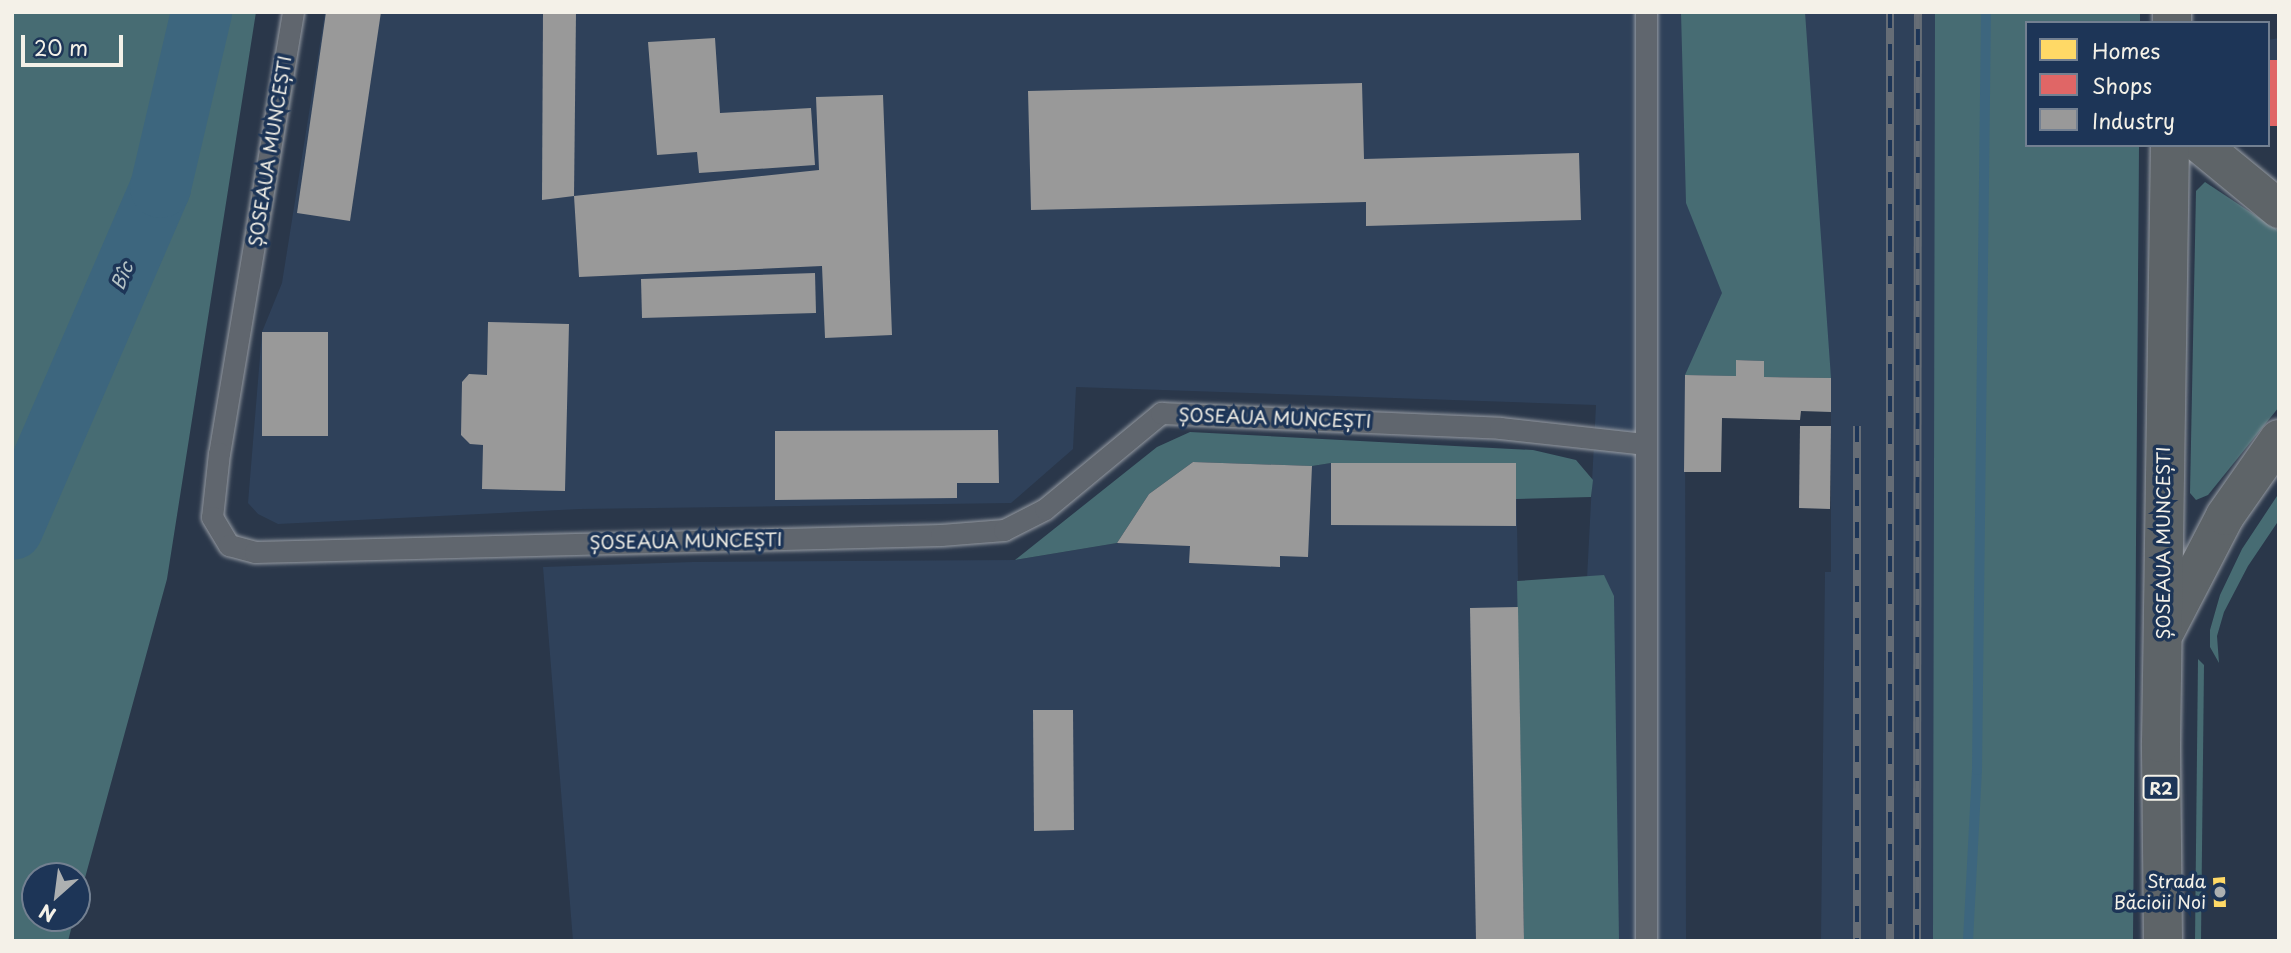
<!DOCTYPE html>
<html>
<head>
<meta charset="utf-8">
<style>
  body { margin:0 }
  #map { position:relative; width:2291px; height:953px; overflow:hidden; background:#2a374a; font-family:"Playpen Sans",sans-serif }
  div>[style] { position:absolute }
  .built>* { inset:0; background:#2f415a }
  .green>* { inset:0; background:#476c73 }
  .homes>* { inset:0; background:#ffd966 }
  .shops>* { inset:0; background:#e06666 }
  .industry>* { inset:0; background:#999 }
  .stream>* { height:10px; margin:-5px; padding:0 5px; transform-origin:5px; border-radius:5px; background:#3d667e }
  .river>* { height:61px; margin:-30.5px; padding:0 30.5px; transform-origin:30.5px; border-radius:30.5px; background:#3d667e }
  .roads { filter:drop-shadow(0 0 2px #979ca3) drop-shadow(0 0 2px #979ca3) }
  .service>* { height:21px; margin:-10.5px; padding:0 10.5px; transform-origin:10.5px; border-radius:10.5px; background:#60666e }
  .primary>* { height:38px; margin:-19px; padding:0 19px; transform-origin:19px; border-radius:19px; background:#5e6468 }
  .rail>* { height:8px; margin-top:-4px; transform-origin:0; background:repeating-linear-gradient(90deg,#1d3557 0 16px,#666d76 0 32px); box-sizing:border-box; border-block:2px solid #666d76 }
  .dots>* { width:19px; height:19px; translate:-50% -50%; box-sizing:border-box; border:4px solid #1d3557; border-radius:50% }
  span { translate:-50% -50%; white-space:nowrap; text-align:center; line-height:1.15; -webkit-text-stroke:7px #1d3557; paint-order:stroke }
  .shield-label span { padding:2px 5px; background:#1d3557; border:2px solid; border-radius:5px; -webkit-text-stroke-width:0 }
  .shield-label { font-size:16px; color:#f4f1e8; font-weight:700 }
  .street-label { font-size:18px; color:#f4f1e8 }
  .poi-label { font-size:18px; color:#f4f1e8 }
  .right { translate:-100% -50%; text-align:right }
  .water-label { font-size:19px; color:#b5c2c5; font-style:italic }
  .frame { position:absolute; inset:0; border:14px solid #f4f1e8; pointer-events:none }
  .legend { position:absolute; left:2025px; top:21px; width:245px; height:126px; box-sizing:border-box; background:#1d3557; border:2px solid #738091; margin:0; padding:9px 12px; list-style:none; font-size:21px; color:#f4f1e8 }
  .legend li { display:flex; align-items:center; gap:14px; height:35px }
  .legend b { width:35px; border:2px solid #738091 }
  .north { position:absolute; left:21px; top:862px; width:70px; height:70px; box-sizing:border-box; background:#1d3557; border:2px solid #738091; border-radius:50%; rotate:208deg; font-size:19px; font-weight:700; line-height:28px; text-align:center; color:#f4f1e8 }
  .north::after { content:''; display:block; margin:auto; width:24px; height:32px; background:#adb0b1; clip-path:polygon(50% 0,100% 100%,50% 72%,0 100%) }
  .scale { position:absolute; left:21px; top:35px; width:102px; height:32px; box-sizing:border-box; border:4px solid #f4f1e8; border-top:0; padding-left:9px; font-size:21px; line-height:24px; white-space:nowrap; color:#f4f1e8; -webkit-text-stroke:5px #1d3557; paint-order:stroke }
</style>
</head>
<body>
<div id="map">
  <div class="built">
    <i style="clip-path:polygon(325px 12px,2140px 12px,2140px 23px,2027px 23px,2027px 145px,2139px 145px,2133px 941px,1821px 941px,1825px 572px,1831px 572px,1831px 379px,1764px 361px,1736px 360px,1736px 376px,1685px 376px,1686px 941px,1582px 941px,1583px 656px,1596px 405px,1076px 387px,1073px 449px,1011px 503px,580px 509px,278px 524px,258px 514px,248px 503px,262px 332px,282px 283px)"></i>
    <i style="clip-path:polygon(2279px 38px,2279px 126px,2270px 126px,2268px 40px)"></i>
    <i style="clip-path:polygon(1193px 462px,1312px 466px,1331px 463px,1516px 463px,1524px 941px,573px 941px,543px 567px,693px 562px,1015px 560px,1117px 543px,1149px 494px)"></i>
  </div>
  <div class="green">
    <i style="clip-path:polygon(12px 12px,256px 12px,167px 579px,77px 907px,77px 876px,35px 876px,35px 918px,74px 918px,68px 941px,12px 941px)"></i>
    <i style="clip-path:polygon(1681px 12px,1805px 12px,1831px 378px,1764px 377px,1764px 361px,1737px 360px,1736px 376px,1685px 375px,1722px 293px,1686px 203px)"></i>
    <i style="clip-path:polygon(1935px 12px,2140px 12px,2140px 23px,2027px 23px,2027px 145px,2139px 145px,2133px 941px,1933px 941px)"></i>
    <i style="clip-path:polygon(2205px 182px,2279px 231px,2279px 407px,2208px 495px,2196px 500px,2190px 493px,2196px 191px)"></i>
    <i style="clip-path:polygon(1190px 432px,1533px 450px,1576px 460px,1593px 480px,1591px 497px,1516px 499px,1516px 463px,1331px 463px,1312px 466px,1193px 462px,1149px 494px,1117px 543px,1015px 560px,1157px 447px)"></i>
    <i style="clip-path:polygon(2279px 493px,2279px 520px,2248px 566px,2224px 612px,2217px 636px,2219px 663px,2210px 647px,2210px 630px,2220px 595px,2242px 549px)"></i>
    <i style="clip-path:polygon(1604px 575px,1614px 596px,1619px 941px,1524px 941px,1517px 581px)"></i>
    <i style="clip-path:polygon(2198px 659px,2204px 665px,2201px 941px,2195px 941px)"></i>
  </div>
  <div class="homes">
    <i style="clip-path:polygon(2225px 877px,2226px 907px,2214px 907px,2213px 878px)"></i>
  </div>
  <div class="shops">
    <i style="clip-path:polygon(2268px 60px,2279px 60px,2279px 126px,2270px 126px)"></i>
  </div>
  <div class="industry">
    <i style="clip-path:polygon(326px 12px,381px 12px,350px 221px,297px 213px)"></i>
    <i style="clip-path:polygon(543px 12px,576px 12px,574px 196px,542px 200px)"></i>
    <i style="clip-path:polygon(715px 38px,720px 113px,811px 108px,815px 165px,699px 173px,697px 152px,657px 155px,648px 42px)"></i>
    <i style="clip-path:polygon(1362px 83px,1364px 159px,1579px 153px,1581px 220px,1366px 226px,1366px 202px,1031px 210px,1028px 91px)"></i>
    <i style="clip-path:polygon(883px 95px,892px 335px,825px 338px,822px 266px,579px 277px,574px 196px,819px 170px,816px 97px)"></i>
    <i style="clip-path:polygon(815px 273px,816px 313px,642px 318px,641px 279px)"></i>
    <i style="clip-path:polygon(488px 322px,569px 324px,565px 491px,482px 489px,483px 445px,470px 444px,461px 435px,462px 382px,469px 374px,487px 375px)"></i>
    <i style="clip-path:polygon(262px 332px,328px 332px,328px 436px,262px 436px)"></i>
    <i style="clip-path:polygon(1736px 360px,1764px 361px,1764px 377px,1831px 378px,1831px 412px,1801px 411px,1800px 420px,1722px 418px,1721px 472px,1684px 472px,1685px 375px,1736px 376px)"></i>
    <i style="clip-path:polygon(1800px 426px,1831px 426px,1830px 509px,1799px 508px)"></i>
    <i style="clip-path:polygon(998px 430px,999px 483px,957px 483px,957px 498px,775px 500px,775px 431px)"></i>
    <i style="clip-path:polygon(1193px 462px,1312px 466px,1308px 557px,1280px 556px,1280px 567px,1189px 563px,1190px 546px,1117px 543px,1149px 494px)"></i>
    <i style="clip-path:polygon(1331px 463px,1516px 463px,1516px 526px,1331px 525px)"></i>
    <i style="clip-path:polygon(1518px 607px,1524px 941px,1476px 941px,1470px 608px)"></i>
    <i style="clip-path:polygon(1033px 710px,1073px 710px,1074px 830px,1034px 831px)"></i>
  </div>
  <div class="stream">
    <i style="left:1968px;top:941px;width:171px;rotate:-87deg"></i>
    <i style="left:1977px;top:770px;width:758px;rotate:-89.32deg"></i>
  </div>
  <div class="river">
    <i style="left:12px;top:529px;width:373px;rotate:-66.6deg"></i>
    <i style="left:160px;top:187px;width:180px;rotate:-76.8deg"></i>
  </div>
  <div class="roads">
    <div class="service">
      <i style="left:293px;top:12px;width:447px;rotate:99.5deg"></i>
      <i style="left:219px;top:453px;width:64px;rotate:96.2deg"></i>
      <i style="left:212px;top:517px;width:33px;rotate:59deg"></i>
      <i style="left:229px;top:545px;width:27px;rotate:15deg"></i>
      <i style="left:255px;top:552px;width:686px;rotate:-1.42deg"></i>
      <i style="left:941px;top:535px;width:63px;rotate:-4.5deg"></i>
      <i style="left:1004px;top:530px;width:46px;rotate:-27.1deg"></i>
      <i style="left:1045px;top:509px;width:151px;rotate:-39.6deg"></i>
      <i style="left:1161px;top:413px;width:339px;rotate:2.5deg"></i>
      <i style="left:1500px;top:428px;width:147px;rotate:6.3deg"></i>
      <i style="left:1646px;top:941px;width:929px;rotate:-90deg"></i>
    </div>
    <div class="primary">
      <i style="left:2172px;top:23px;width:11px;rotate:-90deg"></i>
      <i style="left:2201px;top:145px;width:101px;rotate:39.4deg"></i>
      <i style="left:2166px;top:630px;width:128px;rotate:-62.6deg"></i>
      <i style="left:2225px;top:516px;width:94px;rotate:-55deg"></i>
      <i style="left:2163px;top:941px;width:198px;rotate:-90.6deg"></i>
      <i style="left:2161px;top:743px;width:598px;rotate:-89.14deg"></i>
    </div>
  </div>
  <div class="rail">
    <i style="left:1890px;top:12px;width:929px;rotate:90deg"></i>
    <i style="left:1857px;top:426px;width:515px;rotate:90deg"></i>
    <i style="left:1917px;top:941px;width:929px;rotate:-89.94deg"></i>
  </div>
  <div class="dots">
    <i style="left:2220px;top:892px;background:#adb0b1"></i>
  </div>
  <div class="shield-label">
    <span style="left:2161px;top:788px">R2</span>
  </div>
  <div class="street-label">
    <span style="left:270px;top:151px;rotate:-81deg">ȘOSEAUA MUNCEȘTI</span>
    <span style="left:1275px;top:418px;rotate:2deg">ȘOSEAUA MUNCEȘTI</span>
    <span style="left:686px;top:541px;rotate:-1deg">ȘOSEAUA MUNCEȘTI</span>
    <span style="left:2163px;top:543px;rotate:-90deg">ȘOSEAUA MUNCEȘTI</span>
  </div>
  <div class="poi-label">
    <span class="right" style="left:2206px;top:892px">Strada<br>Băcioii Noi</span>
  </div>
  <div class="water-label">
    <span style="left:122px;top:276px;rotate:-67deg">Bîc</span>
  </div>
  <div class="frame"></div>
  <ul class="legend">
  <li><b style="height:19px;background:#ffd966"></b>Homes</li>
  <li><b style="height:19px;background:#e06666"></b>Shops</li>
  <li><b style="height:19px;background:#999"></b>Industry</li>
  </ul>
  <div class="north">N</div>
  <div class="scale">20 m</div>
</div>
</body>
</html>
